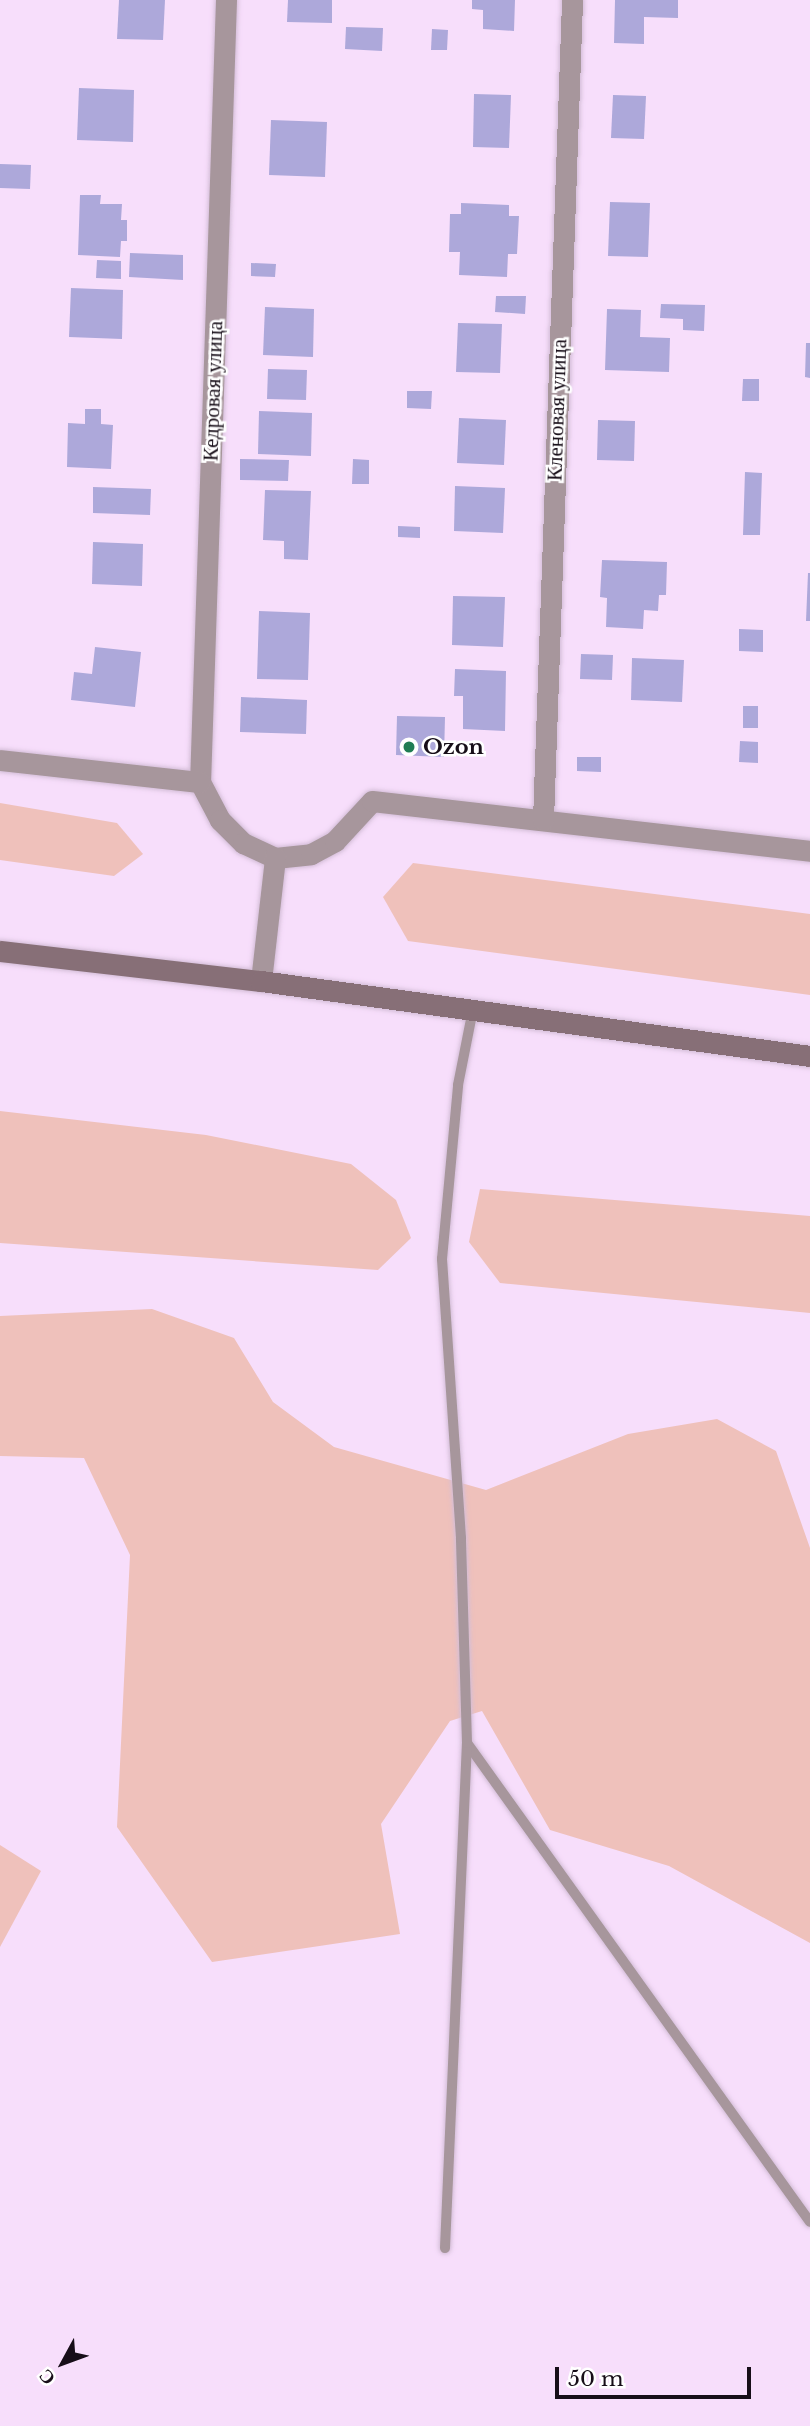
<!DOCTYPE html>
<html>
<head>
<meta charset="utf-8">
<style>
  body { margin:0 }
  #map { position:relative; width:810px; height:2426px; overflow:hidden; background:#f7defb; font-family:"Libre Baskerville",serif }
  div>[style] { position:absolute }
  .green>* { inset:0; background:#efc1bb }
  .building>* { inset:0; background:#ada8da }
  .roads { filter:drop-shadow(0 0 2px #d3bdd7) drop-shadow(0 0 2px #d3bdd7) }
  .lane>* { height:10px; margin:-5px; padding:0 5px; transform-origin:5px; border-radius:5px; background:#a7969c }
  .street>* { height:21px; margin:-10.5px; padding:0 10.5px; transform-origin:10.5px; border-radius:10.5px; background:#a7969c }
  .secondary>* { height:21px; margin:-10.5px; padding:0 10.5px; transform-origin:10.5px; border-radius:10.5px; background:#876f77 }
  .dots>* { width:19px; height:19px; translate:-50% -50%; box-sizing:border-box; border:4px solid #fff; border-radius:50% }
  span { translate:-50% -50%; white-space:nowrap; text-align:center; line-height:1.15; -webkit-text-stroke:5px #fff; paint-order:stroke }
  .street-label { font-size:21px; color:#170e18 }
  .poi-label { font-size:21px; color:#170e18; font-weight:700 }
  .left { translate:0 -50%; text-align:left }
  .north { position:absolute; left:28px; top:2328px; width:70px; height:70px; -webkit-text-stroke:5px #fff; paint-order:stroke; rotate:229deg; font-size:19px; font-weight:700; line-height:28px; text-align:center; color:#170e18 }
  .north::after { content:''; display:block; margin:auto; width:24px; height:32px; background:#170e18; clip-path:polygon(50% 0,100% 100%,50% 72%,0 100%) }
  .scale { position:absolute; left:555px; top:2367px; width:196px; height:32px; box-sizing:border-box; border:4px solid #170e18; border-top:0; padding-left:9px; font-size:21px; line-height:24px; white-space:nowrap; color:#170e18; -webkit-text-stroke:5px #fff; paint-order:stroke }
</style>
</head>
<body>
<div id="map">
  <div class="green">
    <i style="clip-path:polygon(0 803px,117px 823px,143px 854px,114px 876px,0 860px)"></i>
    <i style="clip-path:polygon(413px 863px,810px 914px,810px 995px,408px 941px,383px 897px)"></i>
    <i style="clip-path:polygon(0 1111px,206px 1135px,351px 1164px,396px 1200px,411px 1238px,378px 1270px,0 1243px)"></i>
    <i style="clip-path:polygon(480px 1189px,810px 1216px,810px 1313px,500px 1283px,469px 1242px)"></i>
    <i style="clip-path:polygon(152px 1309px,234px 1338px,273px 1402px,334px 1447px,486px 1490px,628px 1434px,717px 1419px,776px 1451px,810px 1548px,810px 1943px,669px 1866px,550px 1830px,482px 1711px,450px 1721px,381px 1824px,400px 1934px,212px 1962px,117px 1827px,130px 1555px,84px 1458px,0 1456px,0 1316px)"></i>
    <i style="clip-path:polygon(0 1845px,41px 1871px,0 1947px)"></i>
  </div>
  <div class="building">
    <i style="clip-path:polygon(119px 0,165px 0,163px 40px,117px 39px)"></i>
    <i style="clip-path:polygon(288px 0,332px 0,332px 23px,287px 22px)"></i>
    <i style="clip-path:polygon(472px 0,515px 0,514px 31px,483px 29px,483px 10px,472px 9px)"></i>
    <i style="clip-path:polygon(615px 0,678px 0,678px 18px,644px 17px,644px 44px,614px 43px)"></i>
    <i style="clip-path:polygon(346px 27px,383px 28px,382px 51px,345px 49px)"></i>
    <i style="clip-path:polygon(432px 29px,448px 30px,447px 50px,431px 50px)"></i>
    <i style="clip-path:polygon(79px 88px,134px 90px,133px 142px,77px 140px)"></i>
    <i style="clip-path:polygon(474px 94px,511px 95px,509px 148px,473px 147px)"></i>
    <i style="clip-path:polygon(613px 95px,646px 96px,644px 139px,611px 138px)"></i>
    <i style="clip-path:polygon(271px 120px,327px 122px,325px 177px,269px 175px)"></i>
    <i style="clip-path:polygon(0 164px,31px 165px,30px 189px,0 188px)"></i>
    <i style="clip-path:polygon(80px 195px,101px 195px,100px 204px,122px 204px,121px 220px,127px 220px,127px 241px,121px 241px,120px 257px,78px 255px)"></i>
    <i style="clip-path:polygon(610px 202px,650px 203px,648px 257px,608px 256px)"></i>
    <i style="clip-path:polygon(461px 203px,509px 205px,509px 216px,519px 216px,517px 254px,508px 254px,507px 277px,459px 275px,460px 252px,449px 252px,450px 214px,461px 214px)"></i>
    <i style="clip-path:polygon(130px 253px,183px 255px,183px 280px,129px 277px)"></i>
    <i style="clip-path:polygon(97px 260px,121px 261px,121px 279px,96px 278px)"></i>
    <i style="clip-path:polygon(251px 263px,276px 264px,275px 277px,251px 276px)"></i>
    <i style="clip-path:polygon(71px 288px,123px 290px,122px 339px,69px 337px)"></i>
    <i style="clip-path:polygon(496px 296px,526px 296px,525px 314px,495px 312px)"></i>
    <i style="clip-path:polygon(661px 304px,705px 305px,704px 331px,683px 330px,683px 319px,660px 318px)"></i>
    <i style="clip-path:polygon(265px 307px,314px 309px,313px 357px,263px 355px)"></i>
    <i style="clip-path:polygon(607px 309px,641px 310px,640px 337px,670px 338px,669px 372px,605px 370px)"></i>
    <i style="clip-path:polygon(458px 323px,502px 324px,500px 373px,456px 372px)"></i>
    <i style="clip-path:polygon(806px 343px,810px 343px,810px 378px,805px 377px)"></i>
    <i style="clip-path:polygon(268px 369px,307px 370px,306px 400px,267px 399px)"></i>
    <i style="clip-path:polygon(743px 379px,759px 379px,759px 401px,742px 401px)"></i>
    <i style="clip-path:polygon(407px 391px,432px 391px,431px 409px,407px 408px)"></i>
    <i style="clip-path:polygon(85px 409px,101px 409px,101px 424px,113px 425px,111px 469px,67px 467px,68px 423px,85px 424px)"></i>
    <i style="clip-path:polygon(259px 411px,312px 413px,311px 456px,258px 454px)"></i>
    <i style="clip-path:polygon(459px 418px,506px 420px,504px 465px,457px 463px)"></i>
    <i style="clip-path:polygon(598px 420px,635px 421px,634px 461px,597px 460px)"></i>
    <i style="clip-path:polygon(240px 459px,289px 460px,288px 481px,240px 480px)"></i>
    <i style="clip-path:polygon(353px 459px,369px 460px,369px 484px,352px 484px)"></i>
    <i style="clip-path:polygon(745px 472px,762px 473px,760px 535px,743px 535px)"></i>
    <i style="clip-path:polygon(455px 486px,505px 488px,503px 533px,454px 531px)"></i>
    <i style="clip-path:polygon(93px 487px,151px 489px,150px 515px,93px 513px)"></i>
    <i style="clip-path:polygon(265px 490px,311px 491px,308px 560px,284px 559px,284px 541px,263px 540px)"></i>
    <i style="clip-path:polygon(398px 526px,420px 527px,420px 538px,398px 537px)"></i>
    <i style="clip-path:polygon(93px 542px,143px 544px,142px 586px,92px 584px)"></i>
    <i style="clip-path:polygon(602px 560px,667px 562px,666px 595px,659px 595px,658px 611px,644px 610px,643px 629px,606px 627px,607px 598px,600px 597px)"></i>
    <i style="clip-path:polygon(808px 573px,810px 573px,810px 621px,806px 621px)"></i>
    <i style="clip-path:polygon(453px 596px,505px 597px,503px 647px,452px 645px)"></i>
    <i style="clip-path:polygon(259px 611px,310px 613px,308px 680px,257px 679px)"></i>
    <i style="clip-path:polygon(739px 629px,763px 630px,763px 652px,739px 651px)"></i>
    <i style="clip-path:polygon(95px 647px,141px 652px,135px 707px,71px 700px,74px 672px,92px 674px)"></i>
    <i style="clip-path:polygon(581px 654px,613px 655px,612px 680px,580px 679px)"></i>
    <i style="clip-path:polygon(632px 658px,684px 660px,682px 702px,631px 700px)"></i>
    <i style="clip-path:polygon(455px 669px,506px 671px,505px 731px,463px 729px,463px 696px,454px 696px)"></i>
    <i style="clip-path:polygon(241px 697px,307px 700px,306px 734px,240px 732px)"></i>
    <i style="clip-path:polygon(743px 706px,758px 706px,758px 728px,743px 728px)"></i>
    <i style="clip-path:polygon(397px 716px,445px 717px,444px 757px,396px 755px)"></i>
    <i style="clip-path:polygon(740px 741px,758px 742px,758px 763px,739px 762px)"></i>
    <i style="clip-path:polygon(577px 757px,601px 757px,601px 772px,577px 771px)"></i>
  </div>
  <div class="roads">
    <div class="lane">
      <i style="left:467px;top:1743px;width:589px;rotate:54.39deg"></i>
      <i style="left:445px;top:2248px;width:505px;rotate:-87.51deg"></i>
      <i style="left:467px;top:1743px;width:205px;rotate:-91.7deg"></i>
      <i style="left:461px;top:1538px;width:280px;rotate:-93.9deg"></i>
      <i style="left:442px;top:1259px;width:175px;rotate:-84.7deg"></i>
      <i style="left:458px;top:1085px;width:77px;rotate:-78.8deg"></i>
    </div>
    <div class="street">
      <i style="left:226px;top:0;width:782px;rotate:91.9deg"></i>
      <i style="left:200px;top:782px;width:43px;rotate:62.2deg"></i>
      <i style="left:220px;top:820px;width:33px;rotate:45deg"></i>
      <i style="left:243px;top:843px;width:35px;rotate:25deg"></i>
      <i style="left:275px;top:858px;width:36px;rotate:-6deg"></i>
      <i style="left:311px;top:854px;width:27px;rotate:-28deg"></i>
      <i style="left:335px;top:841px;width:54px;rotate:-47.2deg"></i>
      <i style="left:372px;top:801px;width:441px;rotate:6.5deg"></i>
      <i style="left:0;top:760px;width:201px;rotate:6.3deg"></i>
      <i style="left:543px;top:820px;width:821px;rotate:-87.97deg"></i>
      <i style="left:261px;top:981px;width:124px;rotate:-83.5deg"></i>
    </div>
    <div class="secondary">
      <i style="left:0;top:951px;width:263px;rotate:6.6deg"></i>
      <i style="left:261px;top:981px;width:554px;rotate:7.78deg"></i>
    </div>
  </div>
  <div class="dots">
    <i style="left:409px;top:747px;background:#207c53"></i>
  </div>
  <div class="street-label">
    <span style="left:213px;top:391px;rotate:-88deg">Кедровая улица</span>
    <span style="left:557px;top:410px;rotate:-88deg">Кленовая улица</span>
  </div>
  <div class="poi-label">
    <span class="left" style="left:423px;top:747px">Ozon</span>
  </div>
  <div class="north">С</div>
  <div class="scale">50 m</div>
</div>
</body>
</html>
